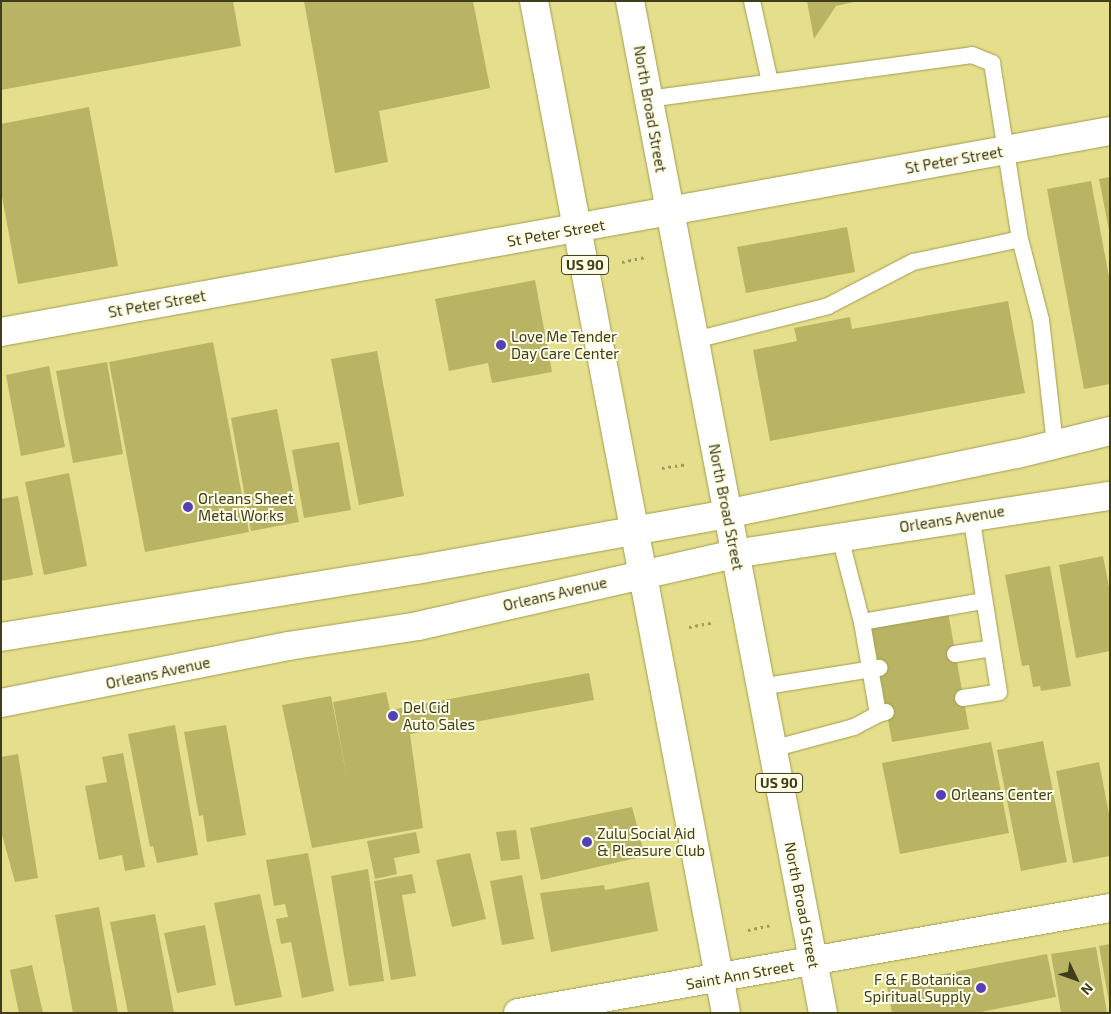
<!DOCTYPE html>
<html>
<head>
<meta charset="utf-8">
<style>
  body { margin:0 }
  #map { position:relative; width:1111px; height:1014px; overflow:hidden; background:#e5df8d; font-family:"Exo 2",sans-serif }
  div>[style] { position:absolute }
  .building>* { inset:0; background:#b9b364 }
  .path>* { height:3px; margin-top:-1.5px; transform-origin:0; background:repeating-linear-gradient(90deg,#9f9b5d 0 2.5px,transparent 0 6.5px) }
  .roads { filter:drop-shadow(0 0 1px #a39d4c) drop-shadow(0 0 1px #a39d4c) }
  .service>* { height:16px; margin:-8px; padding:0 8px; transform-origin:8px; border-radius:8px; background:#fff }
  .minor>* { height:28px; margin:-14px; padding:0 14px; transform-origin:14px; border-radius:14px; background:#fff }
  .tertiary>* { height:28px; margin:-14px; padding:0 14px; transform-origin:14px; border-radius:14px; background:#fff }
  .primary>* { height:28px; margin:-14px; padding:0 14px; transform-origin:14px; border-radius:14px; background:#fff }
  .dots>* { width:14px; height:14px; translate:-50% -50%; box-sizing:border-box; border:2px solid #fffee6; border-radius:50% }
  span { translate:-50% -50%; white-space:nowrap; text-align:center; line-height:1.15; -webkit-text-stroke:4px #fffee6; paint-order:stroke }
  .shield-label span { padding:1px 4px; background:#fffee6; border:1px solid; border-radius:4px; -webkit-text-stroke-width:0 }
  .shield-label { font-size:14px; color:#403d1b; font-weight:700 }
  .street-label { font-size:15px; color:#403d1b }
  .poi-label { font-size:15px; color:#403d1b }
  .left { translate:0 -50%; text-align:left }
  .right { translate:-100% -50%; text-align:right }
  .frame { position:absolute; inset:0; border:2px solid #403d1b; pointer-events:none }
  .north { position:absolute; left:1051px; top:954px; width:50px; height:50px; -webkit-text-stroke:4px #fffee6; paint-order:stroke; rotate:132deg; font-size:14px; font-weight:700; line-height:20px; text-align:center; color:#403d1b }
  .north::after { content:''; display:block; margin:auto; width:18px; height:22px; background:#403d1b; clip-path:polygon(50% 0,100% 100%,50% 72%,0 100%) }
</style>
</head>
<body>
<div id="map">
  <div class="building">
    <i style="clip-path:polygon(1px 1px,233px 1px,241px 46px,1px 90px)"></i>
    <i style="clip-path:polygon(304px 1px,473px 1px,490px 88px,379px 111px,388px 162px,335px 173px)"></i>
    <i style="clip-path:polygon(807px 1px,854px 1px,854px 2px,836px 6px,814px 39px)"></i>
    <i style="clip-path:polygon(89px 107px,118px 266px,18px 284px,1px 191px,1px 124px)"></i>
    <i style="clip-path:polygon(1110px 177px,1110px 230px,1109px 230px,1099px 179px)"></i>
    <i style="clip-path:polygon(1091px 181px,1110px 282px,1110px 384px,1084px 389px,1047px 189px)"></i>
    <i style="clip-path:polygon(847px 227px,855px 272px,746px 293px,737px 247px)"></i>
    <i style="clip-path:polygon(535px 280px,552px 372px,492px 383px,488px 363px,449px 371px,435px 299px)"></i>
    <i style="clip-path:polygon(1008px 301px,1025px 393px,770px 441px,753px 350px,797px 341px,794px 328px,850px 317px,852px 329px)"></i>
    <i style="clip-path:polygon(213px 342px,249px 532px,145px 552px,109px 362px)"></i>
    <i style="clip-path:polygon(377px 351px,404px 496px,359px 505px,331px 359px)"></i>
    <i style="clip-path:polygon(107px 362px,123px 454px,73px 463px,56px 371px)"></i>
    <i style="clip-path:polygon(49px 366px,65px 447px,21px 456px,6px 375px)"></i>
    <i style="clip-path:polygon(277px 409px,299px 522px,251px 531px,231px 418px)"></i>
    <i style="clip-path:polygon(339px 442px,351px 510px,304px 518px,292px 450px)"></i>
    <i style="clip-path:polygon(69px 473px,87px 566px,44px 575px,25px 482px)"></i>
    <i style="clip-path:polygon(18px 496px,33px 575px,1px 581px,1px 499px)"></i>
    <i style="clip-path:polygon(1103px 556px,1110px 592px,1110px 651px,1076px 658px,1059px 565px)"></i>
    <i style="clip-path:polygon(1050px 566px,1071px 686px,1041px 691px,1040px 686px,1033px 687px,1029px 665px,1022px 666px,1005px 575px)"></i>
    <i style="clip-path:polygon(948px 612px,969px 729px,892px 742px,871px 625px)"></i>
    <i style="clip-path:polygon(589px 673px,594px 700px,410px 734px,423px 828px,312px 848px,282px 705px,331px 696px,348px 783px,333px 702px,386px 692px,390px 710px)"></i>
    <i style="clip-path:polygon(175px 725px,198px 855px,157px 863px,153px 846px,150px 847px,128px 734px)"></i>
    <i style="clip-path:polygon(226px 725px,246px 835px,207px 842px,203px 815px,199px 816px,184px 732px)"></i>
    <i style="clip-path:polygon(1043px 741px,1067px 862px,1021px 871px,997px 750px)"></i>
    <i style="clip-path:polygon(991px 742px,1009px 833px,900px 854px,882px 763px)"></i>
    <i style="clip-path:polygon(123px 753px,145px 867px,125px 871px,122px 855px,99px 860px,85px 786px,107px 782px,102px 757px)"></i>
    <i style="clip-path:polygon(18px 754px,38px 878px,15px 882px,1px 831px,1px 757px)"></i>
    <i style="clip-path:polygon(1099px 762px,1110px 819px,1110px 856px,1073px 863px,1056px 771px)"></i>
    <i style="clip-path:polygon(632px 807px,645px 856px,541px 880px,530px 828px)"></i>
    <i style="clip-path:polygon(516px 830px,520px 859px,501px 861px,496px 832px)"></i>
    <i style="clip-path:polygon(416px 832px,420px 853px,394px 858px,397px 874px,375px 879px,367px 841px)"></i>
    <i style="clip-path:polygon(308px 853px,334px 991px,302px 998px,291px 942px,281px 944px,276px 919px,288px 917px,285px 904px,274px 906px,266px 860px)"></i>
    <i style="clip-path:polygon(470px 853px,486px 919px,452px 927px,436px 860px)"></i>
    <i style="clip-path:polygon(368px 869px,384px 981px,349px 986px,331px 876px)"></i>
    <i style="clip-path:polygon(412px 874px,416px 893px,402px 895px,416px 976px,391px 980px,374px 881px)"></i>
    <i style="clip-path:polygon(522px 875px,534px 939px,502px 945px,490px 881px)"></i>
    <i style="clip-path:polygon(649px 882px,658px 931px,551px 952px,540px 893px,604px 885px,605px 890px)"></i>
    <i style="clip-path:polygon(260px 894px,282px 997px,235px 1006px,214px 903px)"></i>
    <i style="clip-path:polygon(99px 907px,118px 1013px,73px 1013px,55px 915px)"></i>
    <i style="clip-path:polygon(155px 914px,174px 1013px,128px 1013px,110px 922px)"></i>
    <i style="clip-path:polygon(205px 925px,216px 985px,177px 993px,164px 933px)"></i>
    <i style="clip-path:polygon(1110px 944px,1110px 1002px,1109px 1002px,1099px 946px)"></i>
    <i style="clip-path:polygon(1096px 947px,1107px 1013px,1061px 1013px,1051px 954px)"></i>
    <i style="clip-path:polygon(1047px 954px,1056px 997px,976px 1013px,892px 1013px,887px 985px)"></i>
    <i style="clip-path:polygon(32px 965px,43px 1013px,19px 1013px,10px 970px)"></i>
  </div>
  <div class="path">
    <i style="left:622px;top:262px;width:25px;rotate:-12deg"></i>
    <i style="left:662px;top:468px;width:24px;rotate:-9deg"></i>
    <i style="left:689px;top:627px;width:26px;rotate:-11deg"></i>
    <i style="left:748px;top:930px;width:25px;rotate:-12deg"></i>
  </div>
  <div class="roads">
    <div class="service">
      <i style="left:752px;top:1px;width:83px;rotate:77.5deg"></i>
      <i style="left:648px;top:99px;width:327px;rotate:-7.7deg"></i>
      <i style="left:972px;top:55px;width:22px;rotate:22deg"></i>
      <i style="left:992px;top:63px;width:178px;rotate:81deg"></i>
      <i style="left:1020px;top:239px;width:84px;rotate:75.5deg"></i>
      <i style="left:1041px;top:320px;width:126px;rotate:83.6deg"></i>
      <i style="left:695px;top:340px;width:137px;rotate:-14.3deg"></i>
      <i style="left:828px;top:306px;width:96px;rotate:-27.4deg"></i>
      <i style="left:913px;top:262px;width:109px;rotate:-12.1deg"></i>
      <i style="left:840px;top:537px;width:88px;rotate:75.5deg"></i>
      <i style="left:955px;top:654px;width:36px;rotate:-9deg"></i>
      <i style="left:760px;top:687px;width:121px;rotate:-9.1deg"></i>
      <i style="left:963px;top:698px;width:36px;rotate:-9deg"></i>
      <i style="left:999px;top:692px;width:178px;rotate:-99deg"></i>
      <i style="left:886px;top:712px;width:8px;rotate:166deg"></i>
      <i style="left:878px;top:714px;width:93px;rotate:-99.9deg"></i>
      <i style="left:862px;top:622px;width:123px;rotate:-9.8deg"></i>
      <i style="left:772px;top:749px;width:85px;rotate:-15deg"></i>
      <i style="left:854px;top:727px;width:27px;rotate:-28deg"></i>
    </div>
    <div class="minor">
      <i style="left:1px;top:332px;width:1127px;rotate:-10.27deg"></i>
      <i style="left:518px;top:1013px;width:601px;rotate:-10.06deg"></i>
    </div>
    <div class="tertiary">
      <i style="left:1px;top:637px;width:420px;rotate:-9.2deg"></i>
      <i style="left:416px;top:570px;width:315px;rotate:-10.2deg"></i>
      <i style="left:726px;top:514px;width:297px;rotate:-11.7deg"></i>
      <i style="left:1017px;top:454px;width:96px;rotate:-13.9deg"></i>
      <i style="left:1px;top:703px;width:293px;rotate:-11.2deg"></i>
      <i style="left:288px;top:646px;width:132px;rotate:-8.7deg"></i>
      <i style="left:418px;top:626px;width:324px;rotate:-12.8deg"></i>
      <i style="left:734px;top:554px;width:380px;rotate:-8.8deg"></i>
    </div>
    <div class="primary">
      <i style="left:534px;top:1px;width:1030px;rotate:79.26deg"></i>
      <i style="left:630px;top:1px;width:1030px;rotate:79.2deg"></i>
    </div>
  </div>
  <div class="dots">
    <i style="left:501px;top:345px;background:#5440b7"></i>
    <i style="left:188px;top:507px;background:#5440b7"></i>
    <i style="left:393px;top:716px;background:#5440b7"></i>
    <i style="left:941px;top:795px;background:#5440b7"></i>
    <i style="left:587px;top:842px;background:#5440b7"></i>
    <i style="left:981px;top:988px;background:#5440b7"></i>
  </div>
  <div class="shield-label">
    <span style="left:585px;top:265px">US 90</span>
    <span style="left:779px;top:783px">US 90</span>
  </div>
  <div class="street-label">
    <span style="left:650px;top:109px;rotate:80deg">North Broad Street</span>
    <span style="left:954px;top:160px;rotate:-10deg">St Peter Street</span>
    <span style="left:556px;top:233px;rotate:-10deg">St Peter Street</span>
    <span style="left:157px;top:304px;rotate:-10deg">St Peter Street</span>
    <span style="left:726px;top:507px;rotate:79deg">North Broad Street</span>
    <span style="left:952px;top:519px;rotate:-9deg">Orleans Avenue</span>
    <span style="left:555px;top:594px;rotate:-13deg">Orleans Avenue</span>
    <span style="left:158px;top:673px;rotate:-12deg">Orleans Avenue</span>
    <span style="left:802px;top:905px;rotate:79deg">North Broad Street</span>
    <span style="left:740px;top:975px;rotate:-10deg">Saint Ann Street</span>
  </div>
  <div class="poi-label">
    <span class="left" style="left:511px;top:345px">Love Me Tender<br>Day Care Center</span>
    <span class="left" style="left:198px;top:507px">Orleans Sheet<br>Metal Works</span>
    <span class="left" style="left:403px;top:716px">Del Cid<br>Auto Sales</span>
    <span class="left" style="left:951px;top:795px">Orleans Center</span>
    <span class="left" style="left:597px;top:842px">Zulu Social Aid<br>&amp; Pleasure Club</span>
    <span class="right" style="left:971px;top:988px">F &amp; F Botanica<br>Spiritual Supply</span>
  </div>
  <div class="frame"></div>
  <div class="north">N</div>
</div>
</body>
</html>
